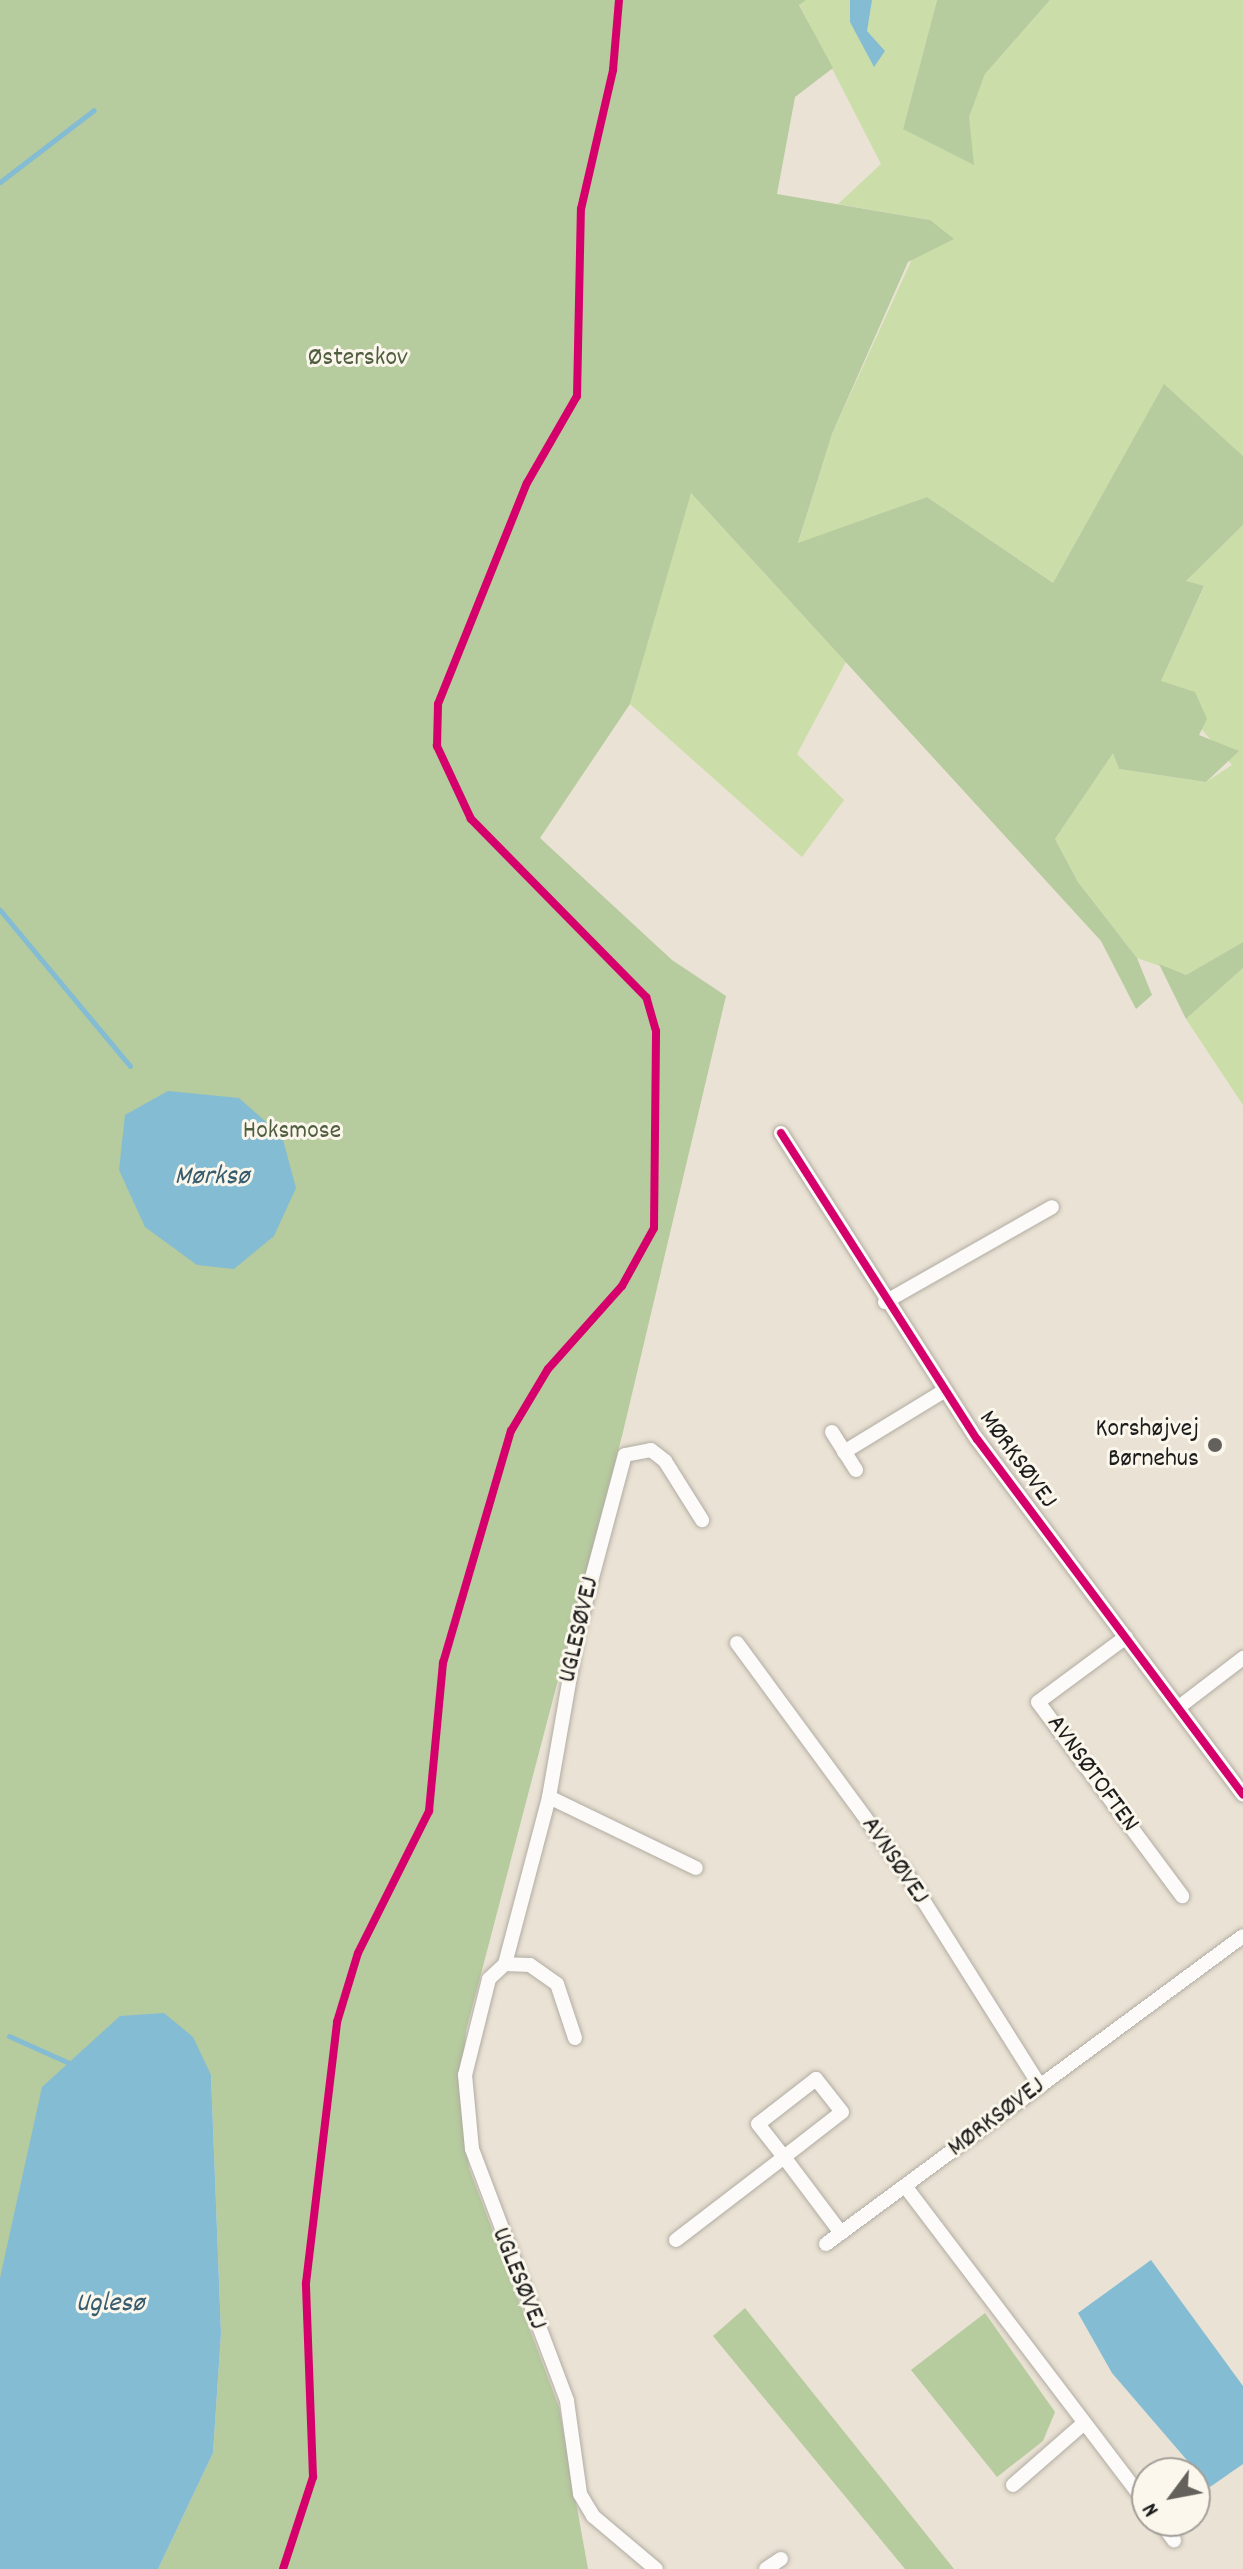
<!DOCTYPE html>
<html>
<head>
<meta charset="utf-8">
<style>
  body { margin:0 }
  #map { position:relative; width:1243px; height:2569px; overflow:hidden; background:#eae2d4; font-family:Dekko,sans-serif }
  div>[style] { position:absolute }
  .green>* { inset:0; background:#cbdda8 }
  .forest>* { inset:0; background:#b6cb9e }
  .water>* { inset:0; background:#84bcd3 }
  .stream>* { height:5px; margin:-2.5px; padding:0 2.5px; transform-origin:2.5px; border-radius:2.5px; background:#84bcd3 }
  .roads { filter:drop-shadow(0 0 2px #b1aca3) drop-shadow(0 0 2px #b1aca3) }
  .street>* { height:14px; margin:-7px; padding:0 7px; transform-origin:7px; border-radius:7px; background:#fcfbf9 }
  .cycleway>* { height:8px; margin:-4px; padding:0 4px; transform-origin:4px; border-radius:4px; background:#d6006c }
  .dots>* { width:22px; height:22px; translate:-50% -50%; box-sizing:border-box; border:4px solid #fbf7ec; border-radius:50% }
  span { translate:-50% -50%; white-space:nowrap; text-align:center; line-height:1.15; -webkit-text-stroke:6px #fbf7ec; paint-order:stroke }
  .park-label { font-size:26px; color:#505e40 }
  .poi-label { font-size:26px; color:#1c1c1c }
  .right { translate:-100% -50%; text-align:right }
  .street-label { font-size:26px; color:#1c1c1c }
  .water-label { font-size:28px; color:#375c6e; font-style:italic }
  .north { position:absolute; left:1131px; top:2457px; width:80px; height:80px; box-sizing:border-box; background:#fbf7ec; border:2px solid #a29f99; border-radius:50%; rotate:238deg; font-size:22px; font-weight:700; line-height:32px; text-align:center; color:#1c1c1c }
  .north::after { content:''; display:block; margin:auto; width:28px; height:36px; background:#64615c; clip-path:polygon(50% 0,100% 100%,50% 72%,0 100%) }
</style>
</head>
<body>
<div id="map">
  <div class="green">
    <i style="clip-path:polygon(806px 0,937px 0,903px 129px,967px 121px,985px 74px,1050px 0,1243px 0,1243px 456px,1164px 385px,1053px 583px,927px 497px,798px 544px,832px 434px,930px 220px,838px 204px,881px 164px,799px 4px)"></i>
    <i style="clip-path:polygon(690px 492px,846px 662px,797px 754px,844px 800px,802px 857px,630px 704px)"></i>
    <i style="clip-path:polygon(1243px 525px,1243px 942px,1186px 975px,1137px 958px,1078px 882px,1055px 839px,1113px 752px,1119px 769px,1206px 782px,1232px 765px,1161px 681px,1204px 587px,1186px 581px)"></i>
    <i style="clip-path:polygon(1243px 968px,1243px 1105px,1186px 1019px)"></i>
  </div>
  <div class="forest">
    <i style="clip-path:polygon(0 0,806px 0,799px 5px,833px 68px,795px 97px,777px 194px,930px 220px,954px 239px,908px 262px,832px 434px,798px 543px,927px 497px,1053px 583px,1164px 384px,1243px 456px,1243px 525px,1186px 581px,1204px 586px,1161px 681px,1195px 692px,1207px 719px,1199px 735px,1239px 751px,1206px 782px,1119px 769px,1113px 753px,1055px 839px,1078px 882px,1137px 958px,1152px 995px,1136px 1009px,1101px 941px,691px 493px,630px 704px,540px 838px,672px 960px,726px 996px,623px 1432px,466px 2031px,460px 2099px,469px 2168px,559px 2407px,588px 2569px,158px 2569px,213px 2453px,221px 2333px,211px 2075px,7px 2263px,0 2278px)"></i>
    <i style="clip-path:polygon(937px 0,1050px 0,985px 74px,969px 117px,974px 165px,903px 129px)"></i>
    <i style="clip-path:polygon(1243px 942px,1243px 968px,1186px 1019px,1159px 964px,1186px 975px)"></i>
    <i style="clip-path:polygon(745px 2308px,954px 2569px,905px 2569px,713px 2336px)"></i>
    <i style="clip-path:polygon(985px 2313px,1055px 2412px,1043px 2441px,997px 2477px,911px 2370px)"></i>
  </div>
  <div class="water">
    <i style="clip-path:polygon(850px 0,872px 0,867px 31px,885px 51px,874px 67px,850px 22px)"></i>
    <i style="clip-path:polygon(168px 1091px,239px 1098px,282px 1136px,296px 1188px,274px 1236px,234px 1269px,197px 1265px,145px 1227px,119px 1170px,125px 1115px)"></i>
    <i style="clip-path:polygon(164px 2013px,193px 2037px,211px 2075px,221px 2333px,213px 2453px,158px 2569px,0 2569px,0 2278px,42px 2087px,120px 2016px)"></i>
    <i style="clip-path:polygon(1151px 2260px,1243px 2386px,1243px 2464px,1210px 2487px,1112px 2373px,1078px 2313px)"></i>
  </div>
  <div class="stream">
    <i style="left:0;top:182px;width:118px;rotate:-37.5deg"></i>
    <i style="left:0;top:910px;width:203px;rotate:50.2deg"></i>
    <i style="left:9px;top:2036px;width:66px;rotate:24.2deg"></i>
  </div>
  <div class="roads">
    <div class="street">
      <i style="left:781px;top:1133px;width:363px;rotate:57.4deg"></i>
      <i style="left:977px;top:1439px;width:444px;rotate:53.2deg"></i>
      <i style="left:885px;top:1302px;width:192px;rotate:-29.6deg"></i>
      <i style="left:832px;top:1432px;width:45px;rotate:57.7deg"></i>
      <i style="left:844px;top:1452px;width:117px;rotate:-31.4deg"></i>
      <i style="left:1126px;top:1637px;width:109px;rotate:143.5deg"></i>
      <i style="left:1038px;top:1702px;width:242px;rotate:53.4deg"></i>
      <i style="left:737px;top:1643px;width:285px;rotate:53.7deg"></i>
      <i style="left:906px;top:1873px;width:252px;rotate:57.8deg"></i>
      <i style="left:1179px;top:1707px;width:81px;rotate:-37.4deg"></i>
      <i style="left:549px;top:1797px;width:163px;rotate:25.8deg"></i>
      <i style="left:505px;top:1964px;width:173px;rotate:-75.2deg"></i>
      <i style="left:549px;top:1797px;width:169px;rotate:-80.1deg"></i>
      <i style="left:578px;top:1630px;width:181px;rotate:-75deg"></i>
      <i style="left:625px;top:1455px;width:26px;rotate:-11deg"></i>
      <i style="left:651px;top:1450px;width:18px;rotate:38deg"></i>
      <i style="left:665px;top:1461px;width:70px;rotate:57.9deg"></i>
      <i style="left:575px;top:2038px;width:57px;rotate:-108.4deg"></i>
      <i style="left:557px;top:1984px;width:33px;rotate:-145deg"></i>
      <i style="left:530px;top:1965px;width:25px;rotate:-178deg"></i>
      <i style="left:505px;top:1964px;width:22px;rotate:137deg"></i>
      <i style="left:489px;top:1979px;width:99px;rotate:104deg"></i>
      <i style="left:465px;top:2075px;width:74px;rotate:84.6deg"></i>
      <i style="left:472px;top:2149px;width:269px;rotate:69.3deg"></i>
      <i style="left:567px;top:2401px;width:94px;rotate:82deg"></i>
      <i style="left:580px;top:2494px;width:26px;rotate:59deg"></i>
      <i style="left:593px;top:2516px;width:82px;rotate:40.1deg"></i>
      <i style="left:905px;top:2186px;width:400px;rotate:52.8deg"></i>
      <i style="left:676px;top:2240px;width:136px;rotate:-37.5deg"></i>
      <i style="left:784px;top:2157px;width:73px;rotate:-37.8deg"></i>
      <i style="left:842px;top:2112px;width:42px;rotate:-128.2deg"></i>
      <i style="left:816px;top:2079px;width:73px;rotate:142.2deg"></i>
      <i style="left:758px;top:2124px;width:42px;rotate:51.8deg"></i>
      <i style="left:784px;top:2157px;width:95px;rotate:53.1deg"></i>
      <i style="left:826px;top:2244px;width:518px;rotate:-36.45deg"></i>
      <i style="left:1013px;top:2485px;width:93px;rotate:-41.1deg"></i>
      <i style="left:1160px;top:2521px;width:24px;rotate:54deg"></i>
      <i style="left:766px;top:2569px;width:18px;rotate:-34deg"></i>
    </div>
  </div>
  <div class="cycleway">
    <i style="left:781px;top:1133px;width:363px;rotate:57.4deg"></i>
    <i style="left:977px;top:1439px;width:444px;rotate:53.2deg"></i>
    <i style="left:283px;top:2569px;width:97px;rotate:-71.9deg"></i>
    <i style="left:313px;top:2477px;width:194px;rotate:-92.1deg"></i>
    <i style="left:306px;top:2283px;width:263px;rotate:-83.2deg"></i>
    <i style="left:337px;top:2022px;width:72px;rotate:-73.1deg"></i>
    <i style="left:358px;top:1953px;width:159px;rotate:-63.4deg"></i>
    <i style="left:429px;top:1811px;width:149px;rotate:-84.6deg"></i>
    <i style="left:443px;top:1663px;width:242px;rotate:-73.7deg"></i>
    <i style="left:511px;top:1431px;width:72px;rotate:-59.2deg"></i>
    <i style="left:548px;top:1369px;width:111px;rotate:-48.3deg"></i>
    <i style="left:622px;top:1286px;width:66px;rotate:-61.1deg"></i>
    <i style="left:654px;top:1228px;width:197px;rotate:-89.4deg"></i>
    <i style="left:656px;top:1031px;width:35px;rotate:-106deg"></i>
    <i style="left:646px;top:997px;width:250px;rotate:-134.5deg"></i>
    <i style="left:471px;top:819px;width:81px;rotate:-115deg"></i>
    <i style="left:437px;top:746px;width:42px;rotate:-88.6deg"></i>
    <i style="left:438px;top:704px;width:238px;rotate:-68.1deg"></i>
    <i style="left:527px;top:483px;width:100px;rotate:-60.1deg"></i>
    <i style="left:577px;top:396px;width:187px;rotate:-88.8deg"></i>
    <i style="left:581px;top:209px;width:143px;rotate:-77deg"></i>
    <i style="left:613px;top:70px;width:70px;rotate:-85.1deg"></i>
  </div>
  <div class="dots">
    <i style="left:1215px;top:1445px;background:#64615c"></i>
  </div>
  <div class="park-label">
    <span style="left:358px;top:359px">Østerskov</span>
    <span style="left:292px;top:1132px">Hoksmose</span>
  </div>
  <div class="poi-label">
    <span class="right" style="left:1199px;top:1445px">Korshøjvej<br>Børnehus</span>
  </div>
  <div class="street-label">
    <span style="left:1017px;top:1460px;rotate:54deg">MØRKSØVEJ</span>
    <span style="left:580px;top:1630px;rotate:-77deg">UGLESØVEJ</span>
    <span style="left:1092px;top:1774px;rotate:54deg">AVNSØTOFTEN</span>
    <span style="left:894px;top:1861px;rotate:56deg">AVNSØVEJ</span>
    <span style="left:997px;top:2118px;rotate:-37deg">MØRKSØVEJ</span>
    <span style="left:518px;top:2279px;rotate:68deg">UGLESØVEJ</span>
  </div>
  <div class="water-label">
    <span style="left:212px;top:1178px">Mørksø</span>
    <span style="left:110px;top:2305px">Uglesø</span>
  </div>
  <div class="north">N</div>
</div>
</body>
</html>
